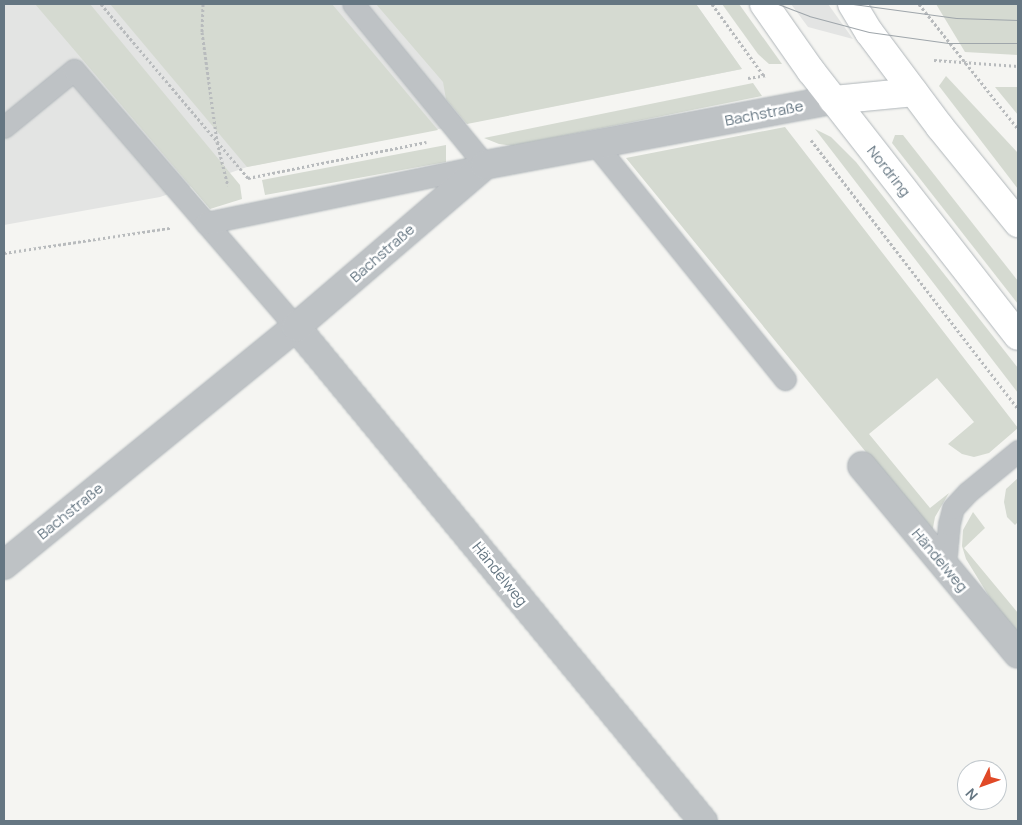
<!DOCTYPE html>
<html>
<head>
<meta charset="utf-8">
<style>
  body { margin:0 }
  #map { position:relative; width:1022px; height:825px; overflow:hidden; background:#f5f5f2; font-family:Manrope,sans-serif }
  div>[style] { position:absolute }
  .built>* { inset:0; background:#e3e4e3 }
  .green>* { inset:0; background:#d5dad1 }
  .path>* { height:3px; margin-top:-1.5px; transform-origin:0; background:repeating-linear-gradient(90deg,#b8bbbd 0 2.5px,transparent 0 5px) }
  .roads { filter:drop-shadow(0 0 1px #b0b6ba) drop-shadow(0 0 1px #b0b6ba) }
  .service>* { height:21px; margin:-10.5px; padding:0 10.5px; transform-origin:10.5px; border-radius:10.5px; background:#bec2c5 }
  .minor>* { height:28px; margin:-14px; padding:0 14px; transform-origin:14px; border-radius:14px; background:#bec2c5 }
  .secondary>* { height:28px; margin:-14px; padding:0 14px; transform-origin:14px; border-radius:14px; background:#fff }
  .tram>* { height:1px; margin:-0.5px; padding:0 0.5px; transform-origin:0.5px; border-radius:0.5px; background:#9fa6ab }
  span { translate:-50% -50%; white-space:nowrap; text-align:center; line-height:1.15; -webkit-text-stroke:5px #fff; paint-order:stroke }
  .street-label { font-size:15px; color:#657682 }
  .frame { position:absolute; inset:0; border:5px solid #657682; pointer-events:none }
  .north { position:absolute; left:957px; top:760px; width:50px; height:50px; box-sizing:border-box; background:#fff; border:1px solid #c1c8cd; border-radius:50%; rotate:228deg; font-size:14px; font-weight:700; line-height:20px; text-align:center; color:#657682 }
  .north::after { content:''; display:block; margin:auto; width:18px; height:22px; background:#e04927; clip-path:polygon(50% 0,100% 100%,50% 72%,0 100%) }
</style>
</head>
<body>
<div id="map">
  <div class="built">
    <i style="clip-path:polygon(4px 4px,696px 4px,742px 69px,247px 167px,160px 197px,4px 225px)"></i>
    <i style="clip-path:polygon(791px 4px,828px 4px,853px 39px,808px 27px)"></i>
  </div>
  <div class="green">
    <i style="clip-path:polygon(35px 4px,90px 4px,240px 185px,242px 199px,210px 209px)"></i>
    <i style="clip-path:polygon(110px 4px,332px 4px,438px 130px,247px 167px)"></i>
    <i style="clip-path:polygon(376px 4px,696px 4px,742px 69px,467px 124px,446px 99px,443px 82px)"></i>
    <i style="clip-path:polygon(722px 4px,739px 4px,782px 64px,769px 64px,758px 54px)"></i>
    <i style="clip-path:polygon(936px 4px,1018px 4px,1018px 55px,965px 52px)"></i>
    <i style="clip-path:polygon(946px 76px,1018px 153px,1018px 189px,939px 86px)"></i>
    <i style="clip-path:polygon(753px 83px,762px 96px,513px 146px,499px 144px,484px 138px)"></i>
    <i style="clip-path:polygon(995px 87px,1018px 87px,1018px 115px)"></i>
    <i style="clip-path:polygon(785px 127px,1018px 428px,989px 453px,974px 457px,962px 454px,948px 444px,974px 422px,937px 378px,869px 434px,930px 508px,949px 493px,935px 517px,932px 533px,626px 158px)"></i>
    <i style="clip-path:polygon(815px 129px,831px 137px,856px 162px,1018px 368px,1018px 393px)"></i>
    <i style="clip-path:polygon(895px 135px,903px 135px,1018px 281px,1018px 304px,892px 143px)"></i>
    <i style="clip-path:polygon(446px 145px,446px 162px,265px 195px,262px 180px)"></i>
    <i style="clip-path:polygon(1018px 478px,1018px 522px,1015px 525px,1007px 517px,1004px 502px,1006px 489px)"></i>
    <i style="clip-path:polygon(973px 512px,985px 528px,964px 548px,1018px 613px,1018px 637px,1001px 616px,966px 559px,962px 546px,963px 530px)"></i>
  </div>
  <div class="path">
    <i style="left:101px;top:4px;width:228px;rotate:49.8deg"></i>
    <i style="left:248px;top:178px;width:182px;rotate:-11.4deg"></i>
    <i style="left:203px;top:4px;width:28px;rotate:92deg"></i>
    <i style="left:202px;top:32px;width:111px;rotate:82.2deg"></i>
    <i style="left:217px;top:142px;width:45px;rotate:76deg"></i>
    <i style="left:712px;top:4px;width:89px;rotate:54.2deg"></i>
    <i style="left:919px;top:4px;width:159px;rotate:51.6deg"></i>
    <i style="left:934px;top:60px;width:84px;rotate:4.1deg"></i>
    <i style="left:748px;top:78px;width:19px;rotate:-9deg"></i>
    <i style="left:811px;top:140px;width:339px;rotate:52.4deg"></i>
    <i style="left:4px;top:253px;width:168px;rotate:-8.6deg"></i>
  </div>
  <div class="roads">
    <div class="service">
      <i style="left:4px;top:127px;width:90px;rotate:-39.2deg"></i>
      <i style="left:74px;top:70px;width:340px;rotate:49.2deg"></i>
      <i style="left:596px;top:145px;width:301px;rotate:51.1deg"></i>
      <i style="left:206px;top:223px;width:285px;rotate:-11.7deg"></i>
      <i style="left:485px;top:165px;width:208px;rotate:-129.3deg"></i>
      <i style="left:945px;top:566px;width:42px;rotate:-84.6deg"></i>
      <i style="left:949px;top:524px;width:16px;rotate:-76deg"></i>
      <i style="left:953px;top:508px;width:22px;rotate:-47deg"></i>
      <i style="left:968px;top:492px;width:65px;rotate:-39.4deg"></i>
    </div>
    <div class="minor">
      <i style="left:296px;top:327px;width:640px;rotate:50.52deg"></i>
      <i style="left:862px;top:466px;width:244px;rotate:50.3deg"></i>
      <i style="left:4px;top:565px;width:377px;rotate:-39.2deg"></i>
      <i style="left:296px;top:327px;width:249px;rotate:-40.6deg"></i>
      <i style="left:485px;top:165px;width:354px;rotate:-10.6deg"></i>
    </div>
    <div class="secondary">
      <i style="left:764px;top:4px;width:82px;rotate:55deg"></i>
      <i style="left:811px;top:71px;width:336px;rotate:52deg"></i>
      <i style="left:852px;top:4px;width:33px;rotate:59deg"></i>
      <i style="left:869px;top:32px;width:119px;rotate:53.2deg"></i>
      <i style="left:940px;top:127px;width:124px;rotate:50.9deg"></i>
      <i style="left:833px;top:100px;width:81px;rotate:-5.6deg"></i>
    </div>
  </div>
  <div class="tram">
    <i style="left:778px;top:4px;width:33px;rotate:21deg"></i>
    <i style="left:809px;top:16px;width:62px;rotate:14.9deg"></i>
    <i style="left:869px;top:32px;width:80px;rotate:7.9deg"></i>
    <i style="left:948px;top:43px;width:70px"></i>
    <i style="left:853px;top:4px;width:104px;rotate:7.7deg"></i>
    <i style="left:956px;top:18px;width:62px;rotate:1.8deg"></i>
  </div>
  <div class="street-label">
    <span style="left:764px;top:113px;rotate:-11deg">Bachstraße</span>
    <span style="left:889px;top:171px;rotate:52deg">Nordring</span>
    <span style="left:382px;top:253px;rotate:-41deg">Bachstraße</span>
    <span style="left:70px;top:511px;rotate:-39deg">Bachstraße</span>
    <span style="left:940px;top:560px;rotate:50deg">Händelweg</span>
    <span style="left:500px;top:574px;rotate:51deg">Händelweg</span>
  </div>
  <div class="frame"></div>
  <div class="north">N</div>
</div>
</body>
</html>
